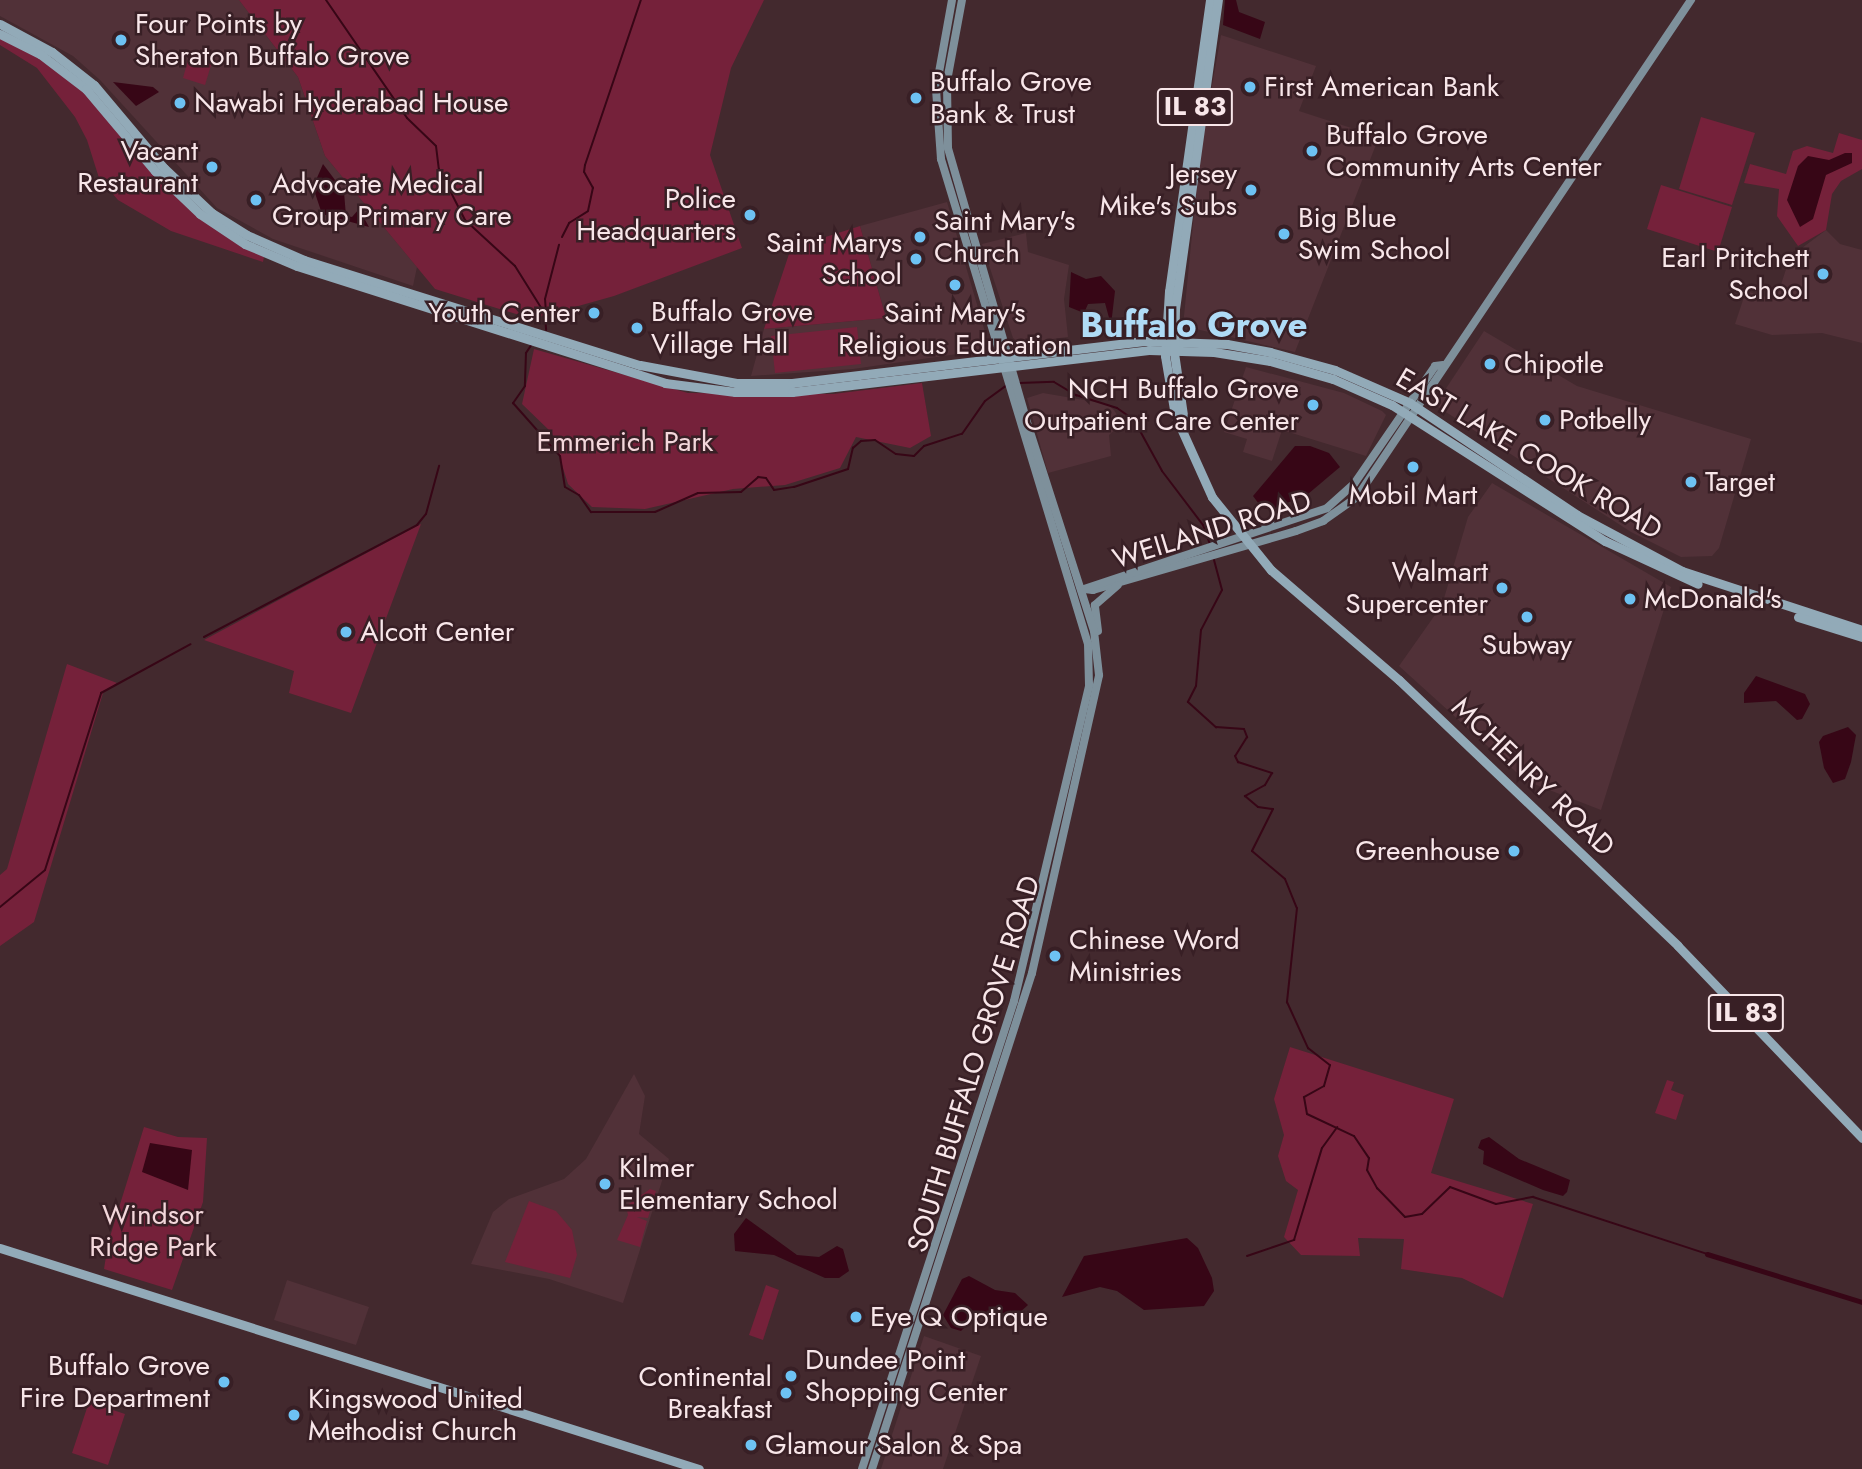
<!DOCTYPE html>
<html>
<head>
<meta charset="utf-8">
<style>
  body { margin:0 }
  #map { position:relative; width:1862px; height:1469px; overflow:hidden; background:#43292e; font-family:Jost,sans-serif }
  div>[style] { position:absolute }
  .built>* { inset:0; background:#513138 }
  .green>* { inset:0; background:#75213a }
  .water>* { inset:0; background:#370616 }
  .stream>* { height:2px; margin:-1px; padding:0 1px; transform-origin:1px; border-radius:1px; background:#370616 }
  .canal>* { height:5px; margin:-2.5px; padding:0 2.5px; transform-origin:2.5px; border-radius:2.5px; background:#370616 }
  .secondary>* { height:8px; margin:-4px; padding:0 4px; transform-origin:4px; border-radius:4px; background:#7e909b }
  .primary>* { height:9px; margin:-4.5px; padding:0 4.5px; transform-origin:4.5px; border-radius:4.5px; background:#92aab8 }
  .dots>* { width:19px; height:19px; translate:-50% -50%; box-sizing:border-box; border:4px solid #381f25; border-radius:50% }
  span { translate:-50% -50%; white-space:nowrap; text-align:center; line-height:1.15; -webkit-text-stroke:5px #381f25; paint-order:stroke }
  .shield-label span { padding:2px 5px; background:#381f25; border:2px solid; border-radius:5px; -webkit-text-stroke-width:0 }
  .shield-label { font-size:26px; color:#f8e6e9; font-weight:700 }
  .poi-label { font-size:28px; color:#f8e6e9 }
  .left { translate:0 -50%; text-align:left }
  .right { translate:-100% -50%; text-align:right }
  .park-label { font-size:28px; color:#f3d7db }
  .street-label { font-size:28px; color:#f8e6e9 }
  .district-label { font-size:35px; color:#afdbf6; font-weight:700 }
</style>
</head>
<body>
<div id="map">
  <div class="built">
    <i style="clip-path:polygon(0 0,239px 0,298px 77px,325px 156px,417px 267px,413px 286px,273px 239px,217px 208px,100px 80px,73px 56px,0 16px)"></i>
    <i style="clip-path:polygon(1221px 35px,1316px 66px,1299px 111px,1379px 137px,1295px 352px,1183px 326px,1200px 153px)"></i>
    <i style="clip-path:polygon(947px 202px,988px 342px,985px 350px,853px 369px,751px 376px,764px 329px,886px 318px,860px 226px)"></i>
    <i style="clip-path:polygon(1826px 230px,1840px 244px,1862px 250px,1862px 343px,1822px 333px,1772px 335px,1735px 324px,1746px 291px,1776px 300px,1790px 257px)"></i>
    <i style="clip-path:polygon(1026px 233px,1028px 252px,1069px 265px,1064px 299px,1068px 337px,1021px 343px,1013px 338px,982px 244px)"></i>
    <i style="clip-path:polygon(1484px 331px,1577px 386px,1751px 439px,1719px 548px,1712px 556px,1681px 557px,1631px 532px,1435px 405px)"></i>
    <i style="clip-path:polygon(1246px 367px,1344px 393px,1382px 411px,1386px 415px,1366px 456px,1282px 430px,1272px 461px,1243px 452px,1247px 439px,1224px 432px)"></i>
    <i style="clip-path:polygon(1043px 393px,1107px 404px,1114px 410px,1122px 423px,1109px 435px,1111px 456px,1048px 473px,1027px 398px)"></i>
    <i style="clip-path:polygon(1492px 483px,1671px 587px,1601px 810px,1526px 781px,1399px 666px,1442px 605px,1468px 517px)"></i>
    <i style="clip-path:polygon(634px 1074px,645px 1096px,639px 1134px,669px 1159px,623px 1303px,549px 1279px,471px 1264px,493px 1212px,509px 1199px,564px 1179px,586px 1159px)"></i>
    <i style="clip-path:polygon(287px 1280px,369px 1307px,356px 1345px,274px 1320px)"></i>
    <i style="clip-path:polygon(924px 1336px,981px 1356px,943px 1469px,881px 1469px)"></i>
  </div>
  <div class="green">
    <i style="clip-path:polygon(239px 0,764px 0,731px 68px,710px 155px,742px 248px,614px 296px,532px 319px,435px 289px,325px 156px,298px 77px)"></i>
    <i style="clip-path:polygon(0 36px,34px 54px,87px 94px,146px 164px,230px 238px,264px 257px,263px 262px,171px 231px,118px 200px,99px 178px,87px 140px,75px 117px,37px 68px,0 45px)"></i>
    <i style="clip-path:polygon(190px 53px,212px 62px,205px 85px,183px 78px)"></i>
    <i style="clip-path:polygon(1701px 117px,1755px 133px,1732px 205px,1679px 189px)"></i>
    <i style="clip-path:polygon(1839px 133px,1862px 140px,1862px 169px,1841px 181px,1832px 194px,1826px 230px,1798px 246px,1777px 216px,1779px 189px,1744px 183px,1750px 164px,1786px 174px,1793px 151px,1807px 146px,1833px 153px)"></i>
    <i style="clip-path:polygon(1661px 185px,1732px 207px,1718px 252px,1647px 229px)"></i>
    <i style="clip-path:polygon(860px 226px,886px 318px,764px 329px,791px 248px)"></i>
    <i style="clip-path:polygon(857px 327px,861px 364px,775px 373px,771px 336px)"></i>
    <i style="clip-path:polygon(534px 349px,688px 393px,833px 394px,922px 383px,931px 436px,910px 448px,856px 437px,840px 468px,785px 485px,733px 489px,645px 509px,592px 507px,568px 484px,552px 433px,522px 404px)"></i>
    <i style="clip-path:polygon(421px 524px,351px 713px,289px 693px,294px 671px,204px 640px)"></i>
    <i style="clip-path:polygon(67px 664px,117px 683px,103px 693px,34px 922px,0 946px,0 875px,7px 869px)"></i>
    <i style="clip-path:polygon(1290px 1047px,1454px 1099px,1431px 1173px,1533px 1204px,1503px 1298px,1462px 1278px,1401px 1269px,1404px 1239px,1358px 1238px,1360px 1256px,1301px 1255px,1284px 1237px,1298px 1190px,1286px 1181px,1278px 1156px,1284px 1135px,1274px 1099px)"></i>
    <i style="clip-path:polygon(1667px 1080px,1674px 1082px,1671px 1090px,1684px 1095px,1676px 1120px,1655px 1113px)"></i>
    <i style="clip-path:polygon(144px 1127px,178px 1137px,207px 1138px,203px 1202px,172px 1290px,104px 1269px,108px 1243px)"></i>
    <i style="clip-path:polygon(650px 1189px,656px 1191px,648px 1218px,637px 1217px,647px 1221px,640px 1247px,617px 1240px,628px 1215px,626px 1206px)"></i>
    <i style="clip-path:polygon(529px 1201px,556px 1211px,572px 1230px,577px 1255px,570px 1278px,505px 1262px)"></i>
    <i style="clip-path:polygon(766px 1285px,779px 1290px,763px 1340px,749px 1335px)"></i>
    <i style="clip-path:polygon(89px 1402px,125px 1414px,108px 1465px,72px 1453px)"></i>
  </div>
  <div class="water">
    <i style="clip-path:polygon(1225px 0,1236px 0,1239px 12px,1265px 22px,1260px 39px,1223px 25px)"></i>
    <i style="clip-path:polygon(113px 82px,153px 87px,159px 92px,136px 106px)"></i>
    <i style="clip-path:polygon(1845px 153px,1852px 153px,1852px 163px,1826px 175px,1813px 219px,1800px 227px,1787px 200px,1798px 166px,1808px 156px,1829px 160px)"></i>
    <i style="clip-path:polygon(323px 164px,344px 192px,346px 216px,352px 217px,359px 209px,369px 227px,322px 214px,313px 187px)"></i>
    <i style="clip-path:polygon(1071px 272px,1086px 279px,1101px 276px,1115px 291px,1111px 325px,1105px 303px,1088px 304px,1084px 313px,1069px 307px)"></i>
    <i style="clip-path:polygon(1295px 446px,1310px 446px,1329px 453px,1340px 467px,1308px 494px,1273px 509px,1262px 508px,1253px 496px)"></i>
    <i style="clip-path:polygon(1756px 676px,1805px 694px,1810px 704px,1802px 719px,1797px 720px,1776px 701px,1744px 703px,1744px 693px)"></i>
    <i style="clip-path:polygon(1848px 727px,1856px 735px,1851px 762px,1845px 779px,1833px 783px,1824px 768px,1819px 742px,1823px 736px)"></i>
    <i style="clip-path:polygon(1489px 1137px,1519px 1159px,1570px 1180px,1567px 1192px,1563px 1196px,1543px 1190px,1483px 1164px,1484px 1151px,1478px 1148px,1481px 1140px)"></i>
    <i style="clip-path:polygon(150px 1143px,192px 1150px,188px 1190px,142px 1172px)"></i>
    <i style="clip-path:polygon(746px 1218px,797px 1255px,819px 1257px,837px 1246px,843px 1249px,849px 1271px,839px 1278px,825px 1278px,774px 1255px,735px 1251px,734px 1234px)"></i>
    <i style="clip-path:polygon(1187px 1238px,1198px 1248px,1212px 1278px,1214px 1291px,1204px 1306px,1144px 1310px,1117px 1291px,1100px 1287px,1062px 1297px,1084px 1256px)"></i>
    <i style="clip-path:polygon(969px 1276px,995px 1290px,1015px 1293px,1028px 1305px,1019px 1313px,979px 1313px,961px 1331px,951px 1328px,943px 1315px,962px 1279px)"></i>
  </div>
  <div class="stream">
    <i style="left:326px;top:0;width:143px;rotate:55.5deg"></i>
    <i style="left:407px;top:118px;width:40px;rotate:44deg"></i>
    <i style="left:436px;top:146px;width:23px;rotate:83deg"></i>
    <i style="left:439px;top:169px;width:57px;rotate:63deg"></i>
    <i style="left:465px;top:220px;width:68px;rotate:42.6deg"></i>
    <i style="left:515px;top:266px;width:57px;rotate:58deg"></i>
    <i style="left:545px;top:314px;width:16px;rotate:86deg"></i>
    <i style="left:562px;top:237px;width:16px;rotate:-63deg"></i>
    <i style="left:569px;top:223px;width:22px;rotate:-32deg"></i>
    <i style="left:588px;top:211px;width:24px;rotate:-78deg"></i>
    <i style="left:593px;top:188px;width:18px;rotate:-119deg"></i>
    <i style="left:584px;top:172px;width:7px;rotate:-82deg"></i>
    <i style="left:585px;top:165px;width:174px;rotate:-71.3deg"></i>
    <i style="left:546px;top:313px;width:14px;rotate:-94deg"></i>
    <i style="left:545px;top:299px;width:56px;rotate:-75.5deg"></i>
    <i style="left:532px;top:344px;width:11px;rotate:124deg"></i>
    <i style="left:526px;top:353px;width:33px;rotate:92deg"></i>
    <i style="left:525px;top:386px;width:21px;rotate:125deg"></i>
    <i style="left:513px;top:403px;width:71px;rotate:48.4deg"></i>
    <i style="left:560px;top:456px;width:31px;rotate:81deg"></i>
    <i style="left:565px;top:487px;width:16px;rotate:30deg"></i>
    <i style="left:579px;top:495px;width:21px;rotate:55deg"></i>
    <i style="left:591px;top:512px;width:64px"></i>
    <i style="left:655px;top:512px;width:47px;rotate:-23.8deg"></i>
    <i style="left:698px;top:493px;width:43px;rotate:-1.3deg"></i>
    <i style="left:741px;top:492px;width:23px;rotate:-41deg"></i>
    <i style="left:758px;top:477px;width:8px;rotate:7deg"></i>
    <i style="left:766px;top:478px;width:14px;rotate:56deg"></i>
    <i style="left:774px;top:490px;width:20px;rotate:-9deg"></i>
    <i style="left:794px;top:487px;width:57px;rotate:-18.4deg"></i>
    <i style="left:848px;top:469px;width:22px;rotate:-77deg"></i>
    <i style="left:853px;top:448px;width:11px;rotate:-41deg"></i>
    <i style="left:861px;top:441px;width:14px;rotate:-4deg"></i>
    <i style="left:875px;top:440px;width:25px;rotate:34deg"></i>
    <i style="left:896px;top:454px;width:18px;rotate:6deg"></i>
    <i style="left:914px;top:456px;width:14px;rotate:-45deg"></i>
    <i style="left:924px;top:446px;width:40px;rotate:-18deg"></i>
    <i style="left:962px;top:434px;width:40px;rotate:-55.1deg"></i>
    <i style="left:985px;top:401px;width:27px;rotate:-36deg"></i>
    <i style="left:1019px;top:383px;width:35px;rotate:-2deg"></i>
    <i style="left:1054px;top:382px;width:26px;rotate:31deg"></i>
    <i style="left:1076px;top:395px;width:43px;rotate:17.6deg"></i>
    <i style="left:1117px;top:408px;width:21px;rotate:35deg"></i>
    <i style="left:1134px;top:420px;width:58px;rotate:61.2deg"></i>
    <i style="left:1162px;top:471px;width:68px;rotate:52.8deg"></i>
    <i style="left:1203px;top:525px;width:20px;rotate:70deg"></i>
    <i style="left:1214px;top:560px;width:31px;rotate:75deg"></i>
    <i style="left:1222px;top:590px;width:45px;rotate:117.7deg"></i>
    <i style="left:1201px;top:630px;width:56px;rotate:95.1deg"></i>
    <i style="left:1196px;top:686px;width:18px;rotate:117deg"></i>
    <i style="left:1188px;top:702px;width:38px;rotate:42deg"></i>
    <i style="left:1216px;top:727px;width:28px;rotate:4deg"></i>
    <i style="left:1244px;top:729px;width:9px;rotate:69deg"></i>
    <i style="left:1247px;top:737px;width:22px;rotate:122deg"></i>
    <i style="left:1235px;top:756px;width:7px;rotate:63deg"></i>
    <i style="left:1238px;top:762px;width:36px;rotate:18deg"></i>
    <i style="left:1272px;top:773px;width:14px;rotate:120deg"></i>
    <i style="left:1265px;top:785px;width:23px;rotate:151deg"></i>
    <i style="left:1245px;top:796px;width:17px;rotate:40deg"></i>
    <i style="left:1258px;top:807px;width:15px;rotate:8deg"></i>
    <i style="left:1273px;top:809px;width:47px;rotate:116.6deg"></i>
    <i style="left:1252px;top:851px;width:43px;rotate:40.3deg"></i>
    <i style="left:1285px;top:879px;width:31px;rotate:68deg"></i>
    <i style="left:1297px;top:908px;width:95px;rotate:96.1deg"></i>
    <i style="left:1287px;top:1002px;width:51px;rotate:65.5deg"></i>
    <i style="left:1308px;top:1048px;width:28px;rotate:38deg"></i>
    <i style="left:1330px;top:1065px;width:22px;rotate:106deg"></i>
    <i style="left:1324px;top:1086px;width:23px;rotate:151deg"></i>
    <i style="left:1304px;top:1097px;width:17px;rotate:80deg"></i>
    <i style="left:1307px;top:1114px;width:52px;rotate:25.1deg"></i>
    <i style="left:1354px;top:1136px;width:27px;rotate:56deg"></i>
    <i style="left:1369px;top:1158px;width:12px;rotate:99deg"></i>
    <i style="left:1367px;top:1170px;width:21px;rotate:61deg"></i>
    <i style="left:1377px;top:1188px;width:40px;rotate:46deg"></i>
    <i style="left:1405px;top:1217px;width:17px;rotate:-10deg"></i>
    <i style="left:1422px;top:1214px;width:39px;rotate:-44deg"></i>
    <i style="left:1450px;top:1187px;width:49px;rotate:20.3deg"></i>
    <i style="left:1496px;top:1204px;width:38px;rotate:-11deg"></i>
    <i style="left:1533px;top:1197px;width:183px;rotate:18.1deg"></i>
    <i style="left:204px;top:637px;width:241px;rotate:-27.7deg"></i>
    <i style="left:417px;top:525px;width:14px;rotate:-51deg"></i>
    <i style="left:426px;top:514px;width:50px;rotate:-74.8deg"></i>
    <i style="left:0;top:907px;width:58px;rotate:-39.4deg"></i>
    <i style="left:45px;top:870px;width:186px;rotate:-72.4deg"></i>
    <i style="left:101px;top:693px;width:102px;rotate:-28.6deg"></i>
    <i style="left:1247px;top:1256px;width:50px;rotate:-18.8deg"></i>
    <i style="left:1294px;top:1240px;width:96px;rotate:-73.1deg"></i>
    <i style="left:1322px;top:1148px;width:26px;rotate:-54deg"></i>
  </div>
  <div class="canal">
    <i style="left:1707px;top:1254px;width:162px;rotate:17.2deg"></i>
  </div>
  <div class="secondary">
    <i style="left:1084px;top:589px;width:9px;rotate:6deg"></i>
    <i style="left:1093px;top:590px;width:211px;rotate:-16.2deg"></i>
    <i style="left:1296px;top:531px;width:29px;rotate:-20deg"></i>
    <i style="left:1323px;top:521px;width:42px;rotate:-35.2deg"></i>
    <i style="left:1357px;top:497px;width:599px;rotate:-56.1deg"></i>
    <i style="left:1084px;top:589px;width:256px;rotate:-18.4deg"></i>
    <i style="left:1327px;top:508px;width:36px;rotate:-42deg"></i>
    <i style="left:1354px;top:484px;width:143px;rotate:-55.5deg"></i>
    <i style="left:1435px;top:366px;width:8px;rotate:-7deg"></i>
    <i style="left:1098px;top:631px;width:26px;rotate:-97deg"></i>
    <i style="left:1095px;top:605px;width:30px;rotate:-41deg"></i>
    <i style="left:862px;top:1469px;width:492px;rotate:-72deg"></i>
    <i style="left:1014px;top:1001px;width:325px;rotate:-76.6deg"></i>
    <i style="left:1089px;top:685px;width:41px;rotate:-91.4deg"></i>
    <i style="left:1088px;top:644px;width:507px;rotate:-106.86deg"></i>
    <i style="left:941px;top:159px;width:70px;rotate:-94.1deg"></i>
    <i style="left:936px;top:89px;width:90px;rotate:-79.8deg"></i>
    <i style="left:872px;top:1469px;width:521px;rotate:-72.12deg"></i>
    <i style="left:1032px;top:973px;width:305px;rotate:-77.3deg"></i>
    <i style="left:1099px;top:675px;width:44px;rotate:-96.5deg"></i>
    <i style="left:1094px;top:631px;width:219px;rotate:-107.8deg"></i>
    <i style="left:1027px;top:422px;width:285px;rotate:-106.1deg"></i>
    <i style="left:948px;top:148px;width:67px;rotate:-90.9deg"></i>
    <i style="left:947px;top:81px;width:82px;rotate:-79.5deg"></i>
  </div>
  <div class="primary">
    <i style="left:1210px;top:0;width:294px;rotate:98deg"></i>
    <i style="left:1169px;top:291px;width:65px;rotate:93.5deg"></i>
    <i style="left:1165px;top:356px;width:60px;rotate:80.4deg"></i>
    <i style="left:1175px;top:415px;width:90px;rotate:65.7deg"></i>
    <i style="left:1212px;top:497px;width:94px;rotate:51.1deg"></i>
    <i style="left:1271px;top:570px;width:169px;rotate:40.7deg"></i>
    <i style="left:1399px;top:680px;width:385px;rotate:43.6deg"></i>
    <i style="left:1678px;top:946px;width:266px;rotate:46.2deg"></i>
    <i style="left:0;top:24px;width:59px;rotate:28.3deg"></i>
    <i style="left:52px;top:52px;width:53px;rotate:38.2deg"></i>
    <i style="left:94px;top:85px;width:109px;rotate:49.9deg"></i>
    <i style="left:164px;top:168px;width:66px;rotate:43.2deg"></i>
    <i style="left:212px;top:213px;width:41px;rotate:32.2deg"></i>
    <i style="left:247px;top:235px;width:62px;rotate:23.7deg"></i>
    <i style="left:304px;top:260px;width:352px;rotate:17.4deg"></i>
    <i style="left:640px;top:365px;width:98px;rotate:10.6deg"></i>
    <i style="left:736px;top:383px;width:56px"></i>
    <i style="left:792px;top:383px;width:355px;rotate:-6.8deg"></i>
    <i style="left:1145px;top:341px;width:82px;rotate:2.1deg"></i>
    <i style="left:1227px;top:344px;width:44px;rotate:10.5deg"></i>
    <i style="left:1270px;top:352px;width:67px;rotate:15.5deg"></i>
    <i style="left:1335px;top:370px;width:82px;rotate:23.7deg"></i>
    <i style="left:1410px;top:403px;width:201px;rotate:33.8deg"></i>
    <i style="left:1577px;top:515px;width:119px;rotate:28.1deg"></i>
    <i style="left:1682px;top:571px;width:189px;rotate:18.1deg"></i>
    <i style="left:0;top:34px;width:45px;rotate:26.6deg"></i>
    <i style="left:40px;top:54px;width:58px;rotate:37.3deg"></i>
    <i style="left:86px;top:89px;width:107px;rotate:49.9deg"></i>
    <i style="left:155px;top:171px;width:62px;rotate:43.7deg"></i>
    <i style="left:200px;top:214px;width:54px;rotate:33.7deg"></i>
    <i style="left:245px;top:244px;width:56px;rotate:22.9deg"></i>
    <i style="left:297px;top:266px;width:386px;rotate:17.6deg"></i>
    <i style="left:665px;top:383px;width:71px;rotate:7.3deg"></i>
    <i style="left:735px;top:392px;width:57px"></i>
    <i style="left:792px;top:392px;width:359px;rotate:-6.7deg"></i>
    <i style="left:1149px;top:350px;width:65px;rotate:1.8deg"></i>
    <i style="left:1214px;top:352px;width:57px;rotate:9.1deg"></i>
    <i style="left:1270px;top:361px;width:66px;rotate:15.9deg"></i>
    <i style="left:1333px;top:379px;width:64px;rotate:23.8deg"></i>
    <i style="left:1392px;top:405px;width:253px;rotate:32.6deg"></i>
    <i style="left:1605px;top:541px;width:102px;rotate:24.8deg"></i>
    <i style="left:1185px;top:429px;width:77px;rotate:-98.2deg"></i>
    <i style="left:1174px;top:353px;width:44px;rotate:-88.7deg"></i>
    <i style="left:1175px;top:309px;width:312px;rotate:-82.1deg"></i>
    <i style="left:1798px;top:617px;width:67px;rotate:17.4deg"></i>
    <i style="left:0;top:1248px;width:733px;rotate:17.55deg"></i>
  </div>
  <div class="dots">
    <i style="left:121px;top:40px;background:#6dc2f3"></i>
    <i style="left:1250px;top:87px;background:#6dc2f3"></i>
    <i style="left:916px;top:98px;background:#6dc2f3"></i>
    <i style="left:180px;top:103px;background:#6dc2f3"></i>
    <i style="left:1312px;top:151px;background:#6dc2f3"></i>
    <i style="left:212px;top:167px;background:#6dc2f3"></i>
    <i style="left:1251px;top:190px;background:#6dc2f3"></i>
    <i style="left:256px;top:200px;background:#6dc2f3"></i>
    <i style="left:750px;top:215px;background:#6dc2f3"></i>
    <i style="left:1284px;top:234px;background:#6dc2f3"></i>
    <i style="left:920px;top:237px;background:#6dc2f3"></i>
    <i style="left:916px;top:259px;background:#6dc2f3"></i>
    <i style="left:1823px;top:274px;background:#6dc2f3"></i>
    <i style="left:955px;top:285px;background:#6dc2f3"></i>
    <i style="left:594px;top:313px;background:#6dc2f3"></i>
    <i style="left:637px;top:328px;background:#6dc2f3"></i>
    <i style="left:1490px;top:364px;background:#6dc2f3"></i>
    <i style="left:1313px;top:405px;background:#6dc2f3"></i>
    <i style="left:1545px;top:420px;background:#6dc2f3"></i>
    <i style="left:1413px;top:467px;background:#6dc2f3"></i>
    <i style="left:1691px;top:482px;background:#6dc2f3"></i>
    <i style="left:1502px;top:588px;background:#6dc2f3"></i>
    <i style="left:1630px;top:599px;background:#6dc2f3"></i>
    <i style="left:1527px;top:617px;background:#6dc2f3"></i>
    <i style="left:346px;top:632px;background:#6dc2f3"></i>
    <i style="left:1514px;top:851px;background:#6dc2f3"></i>
    <i style="left:1055px;top:956px;background:#6dc2f3"></i>
    <i style="left:605px;top:1184px;background:#6dc2f3"></i>
    <i style="left:856px;top:1317px;background:#6dc2f3"></i>
    <i style="left:791px;top:1376px;background:#6dc2f3"></i>
    <i style="left:224px;top:1382px;background:#6dc2f3"></i>
    <i style="left:786px;top:1393px;background:#6dc2f3"></i>
    <i style="left:294px;top:1415px;background:#6dc2f3"></i>
    <i style="left:751px;top:1445px;background:#6dc2f3"></i>
  </div>
  <div class="shield-label">
    <span style="left:1195px;top:107px">IL 83</span>
    <span style="left:1746px;top:1013px">IL 83</span>
  </div>
  <div class="poi-label">
    <span class="left" style="left:135px;top:40px">Four Points by<br>Sheraton Buffalo Grove</span>
    <span class="left" style="left:930px;top:98px">Buffalo Grove<br>Bank &amp; Trust</span>
    <span class="left" style="left:1264px;top:87px">First American Bank</span>
    <span class="left" style="left:194px;top:103px">Nawabi Hyderabad House</span>
    <span class="left" style="left:1326px;top:151px">Buffalo Grove<br>Community Arts Center</span>
    <span class="right" style="left:198px;top:167px">Vacant<br>Restaurant</span>
    <span class="right" style="left:1237px;top:190px">Jersey<br>Mike's Subs</span>
    <span class="left" style="left:272px;top:200px">Advocate Medical<br>Group Primary Care</span>
    <span class="right" style="left:736px;top:215px">Police<br>Headquarters</span>
    <span class="left" style="left:1298px;top:234px">Big Blue<br>Swim School</span>
    <span class="left" style="left:934px;top:237px">Saint Mary's<br>Church</span>
    <span class="right" style="left:902px;top:259px">Saint Marys<br>School</span>
    <span class="right" style="left:1809px;top:274px">Earl Pritchett<br>School</span>
    <span class="left" style="left:651px;top:328px">Buffalo Grove<br>Village Hall</span>
    <span class="right" style="left:580px;top:313px">Youth Center</span>
    <span style="left:955px;top:329px">Saint Mary's<br>Religious Education</span>
    <span class="left" style="left:1504px;top:364px">Chipotle</span>
    <span class="right" style="left:1299px;top:405px">NCH Buffalo Grove<br>Outpatient Care Center</span>
    <span class="left" style="left:1559px;top:420px">Potbelly</span>
    <span class="left" style="left:1705px;top:482px">Target</span>
    <span style="left:1413px;top:495px">Mobil Mart</span>
    <span class="right" style="left:1488px;top:588px">Walmart<br>Supercenter</span>
    <span class="left" style="left:1644px;top:599px">McDonald's</span>
    <span class="left" style="left:360px;top:632px">Alcott Center</span>
    <span style="left:1527px;top:645px">Subway</span>
    <span class="right" style="left:1500px;top:851px">Greenhouse</span>
    <span class="left" style="left:1069px;top:956px">Chinese Word<br>Ministries</span>
    <span class="left" style="left:619px;top:1184px">Kilmer<br>Elementary School</span>
    <span class="left" style="left:870px;top:1317px">Eye Q Optique</span>
    <span class="left" style="left:805px;top:1376px">Dundee Point<br>Shopping Center</span>
    <span class="right" style="left:210px;top:1382px">Buffalo Grove<br>Fire Department</span>
    <span class="right" style="left:772px;top:1393px">Continental<br>Breakfast</span>
    <span class="left" style="left:308px;top:1415px">Kingswood United<br>Methodist Church</span>
    <span class="left" style="left:765px;top:1445px">Glamour Salon &amp; Spa</span>
  </div>
  <div class="park-label">
    <span style="left:625px;top:442px">Emmerich Park</span>
    <span style="left:153px;top:1231px">Windsor<br>Ridge Park</span>
  </div>
  <div class="street-label">
    <span style="left:1529px;top:454px;rotate:31deg">EAST LAKE COOK ROAD</span>
    <span style="left:1212px;top:530px;rotate:-17deg">WEILAND ROAD</span>
    <span style="left:1533px;top:777px;rotate:44deg">MCHENRY ROAD</span>
    <span style="left:974px;top:1064px;rotate:-73deg">SOUTH BUFFALO GROVE ROAD</span>
  </div>
  <div class="district-label">
    <span style="left:1194px;top:325px">Buffalo Grove</span>
  </div>
</div>
</body>
</html>
